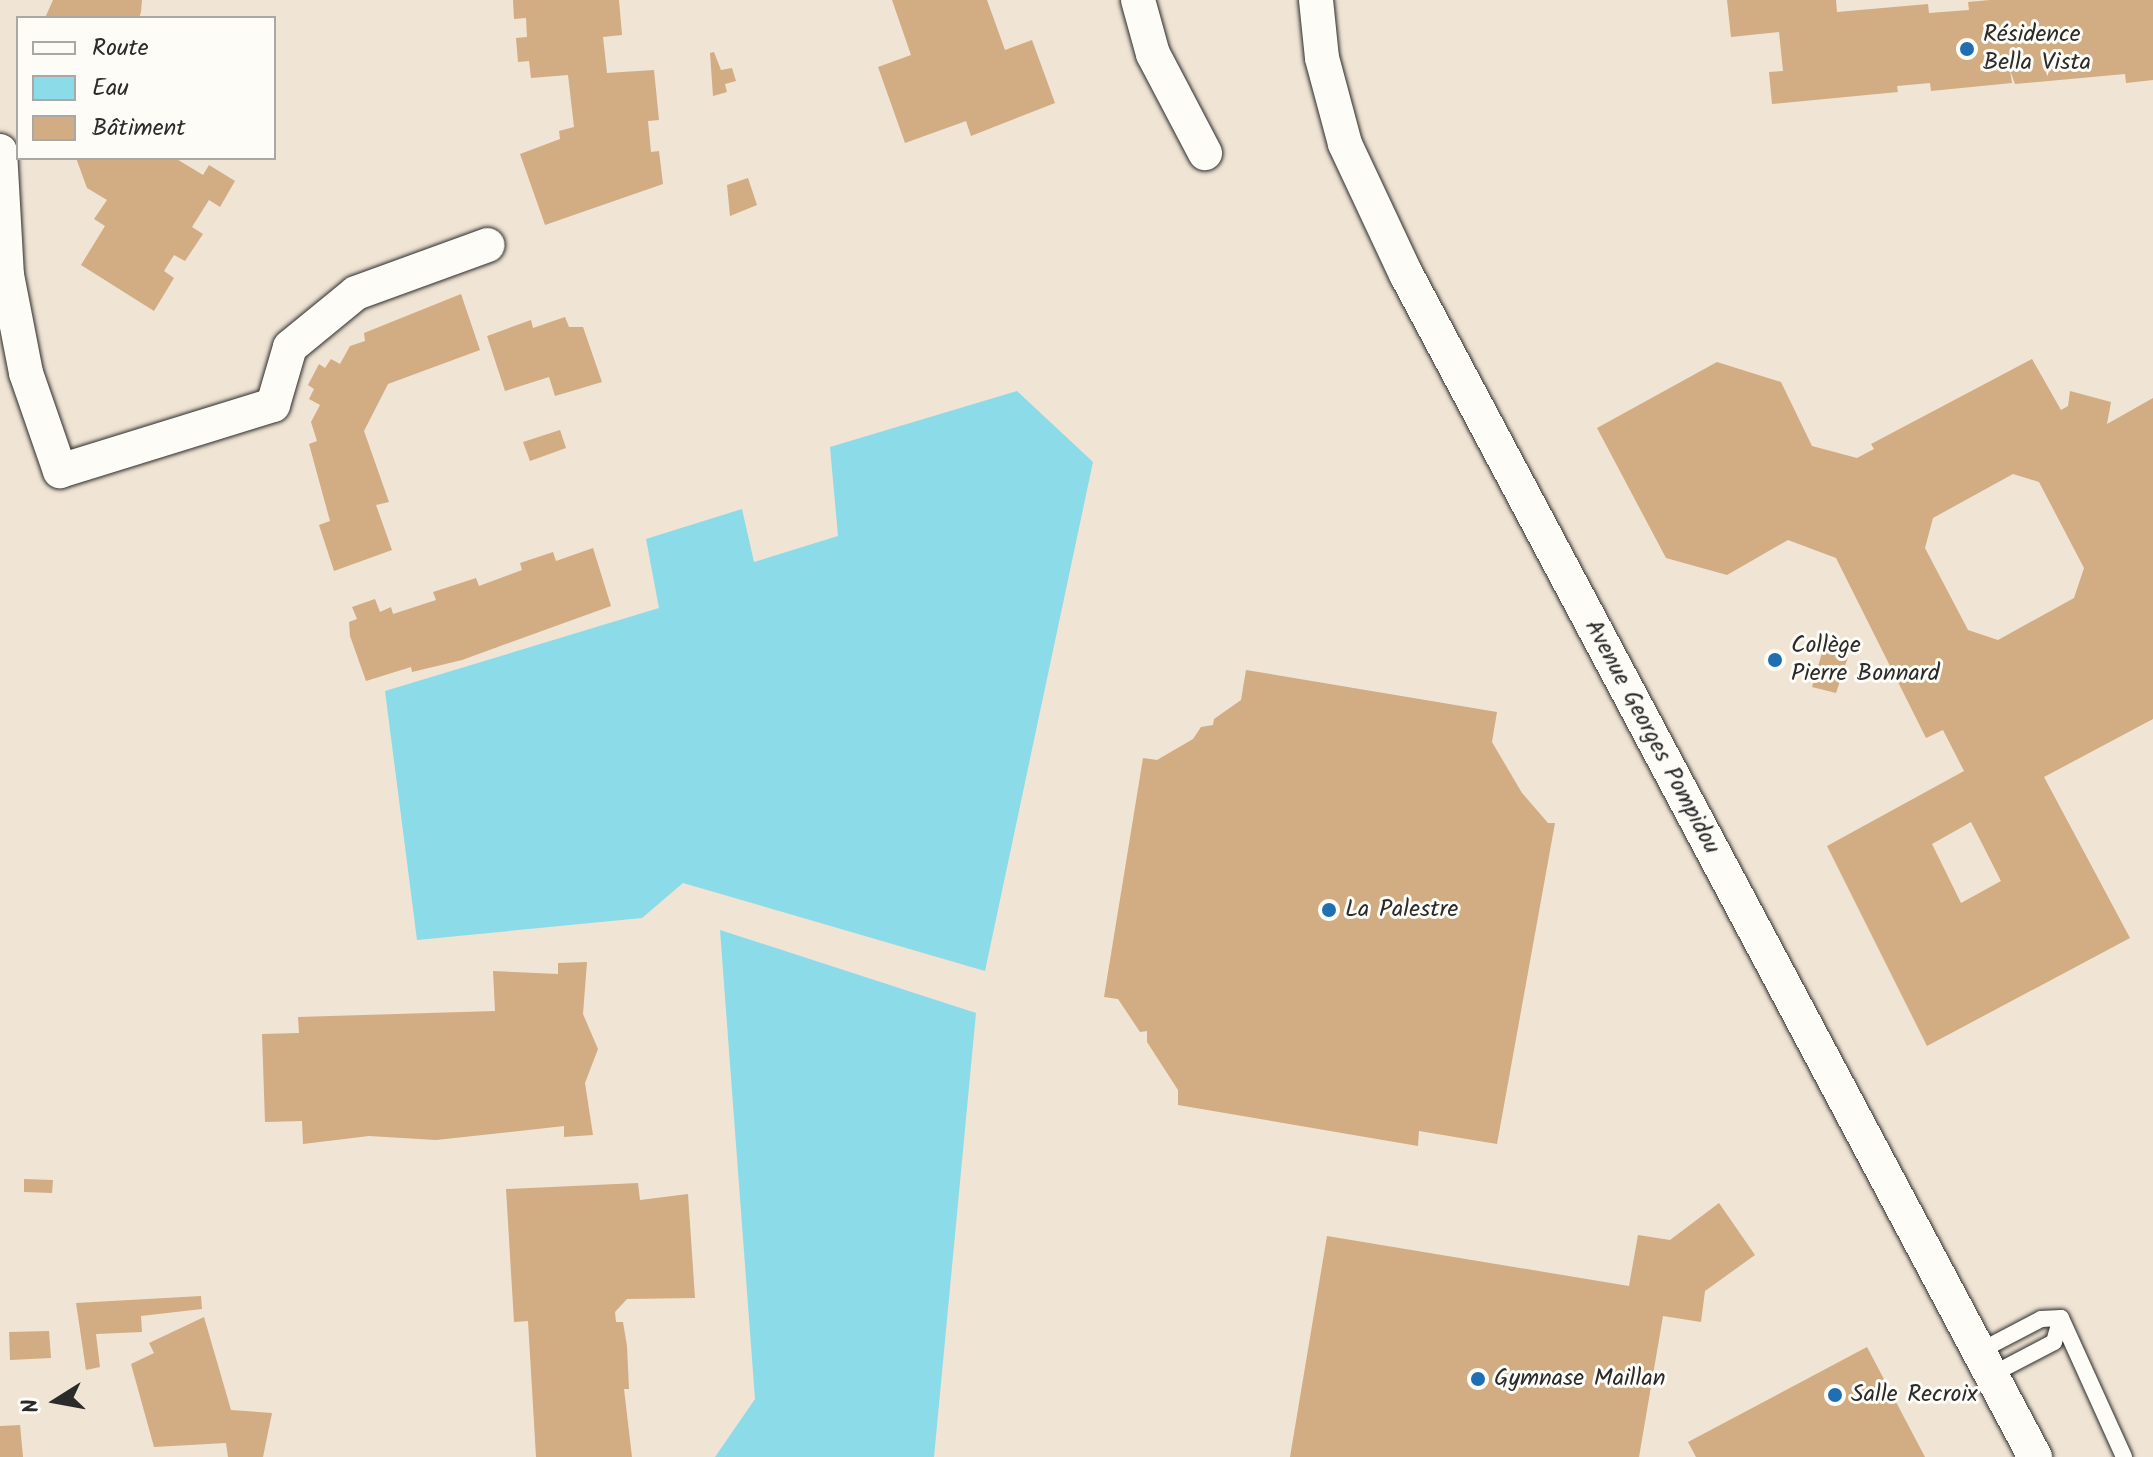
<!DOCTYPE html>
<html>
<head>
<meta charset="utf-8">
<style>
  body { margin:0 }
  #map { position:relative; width:2153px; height:1457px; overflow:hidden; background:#f0e4d4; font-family:Kalam,sans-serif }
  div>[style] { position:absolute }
  .water>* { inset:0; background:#8cdbe9 }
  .building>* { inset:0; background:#d2ac83 }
  .roads { filter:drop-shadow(0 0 2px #2b2b2b) drop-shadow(0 0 2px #2b2b2b) }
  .lane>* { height:16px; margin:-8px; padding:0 8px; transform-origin:8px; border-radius:8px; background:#fdfcf7 }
  .street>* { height:34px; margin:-17px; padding:0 17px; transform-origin:17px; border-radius:17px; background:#fdfcf7 }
  .dots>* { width:22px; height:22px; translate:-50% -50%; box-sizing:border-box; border:4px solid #fdfcf7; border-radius:50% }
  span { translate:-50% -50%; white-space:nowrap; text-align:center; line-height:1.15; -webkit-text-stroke:6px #fdfcf7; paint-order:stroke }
  .poi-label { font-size:24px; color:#2b2b2b }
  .left { translate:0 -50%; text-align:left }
  .street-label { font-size:24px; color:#2b2b2b }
  .legend { position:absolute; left:16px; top:16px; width:260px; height:144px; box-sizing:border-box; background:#fdfcf7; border:2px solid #a9a8a5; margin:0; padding:10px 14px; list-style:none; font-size:24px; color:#2b2b2b }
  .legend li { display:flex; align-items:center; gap:16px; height:40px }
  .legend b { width:40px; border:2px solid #a9a8a5 }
  .north { position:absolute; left:16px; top:1361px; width:80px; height:80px; -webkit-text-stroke:6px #fdfcf7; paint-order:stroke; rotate:259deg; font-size:22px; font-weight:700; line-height:32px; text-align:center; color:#2b2b2b }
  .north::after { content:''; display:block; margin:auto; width:28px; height:36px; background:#2b2b2b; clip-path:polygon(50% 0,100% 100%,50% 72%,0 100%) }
</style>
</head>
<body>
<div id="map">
  <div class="water">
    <i style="clip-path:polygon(1017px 391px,1093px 462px,985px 971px,683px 883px,642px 918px,417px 940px,385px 691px,659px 608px,646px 539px,742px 509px,754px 562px,838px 536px,830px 447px)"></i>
    <i style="clip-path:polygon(720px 930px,976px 1013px,934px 1457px,715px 1457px,755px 1399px)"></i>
  </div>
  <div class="building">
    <i style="clip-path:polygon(53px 0,142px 0,141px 12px,139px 18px,45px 18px)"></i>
    <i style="clip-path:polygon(513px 0,619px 0,622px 35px,603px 37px,607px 73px,654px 70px,659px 120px,648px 121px,651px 152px,659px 151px,663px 184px,545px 225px,520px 154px,560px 139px,559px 131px,574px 127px,568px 75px,531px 78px,529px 61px,518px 62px,516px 38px,527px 37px,526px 18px,514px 19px)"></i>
    <i style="clip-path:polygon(892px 0,987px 0,1005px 50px,1032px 40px,1055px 103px,971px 136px,966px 121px,905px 143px,878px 67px,911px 55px)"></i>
    <i style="clip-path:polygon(1727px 0,1836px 0,1837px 12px,1928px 4px,1929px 13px,1969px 10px,1968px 2px,1990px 0,2153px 0,2153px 80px,2126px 83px,2125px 74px,2015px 84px,2010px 70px,2012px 83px,1931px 91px,1930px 83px,1897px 86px,1898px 92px,1772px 104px,1769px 72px,1783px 71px,1779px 32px,1731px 37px)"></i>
    <i style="clip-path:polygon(714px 52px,721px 70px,732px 68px,736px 81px,725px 84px,727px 92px,713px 96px,710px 53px)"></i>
    <i style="clip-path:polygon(76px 158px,175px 158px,203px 175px,209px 165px,235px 181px,220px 207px,209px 200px,192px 227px,203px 234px,185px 261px,174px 255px,164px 271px,174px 278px,154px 311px,81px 265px,105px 226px,94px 219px,107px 200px,87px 188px)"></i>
    <i style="clip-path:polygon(748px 178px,757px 205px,730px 216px,727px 185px)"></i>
    <i style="clip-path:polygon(461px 294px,480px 350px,388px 384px,364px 431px,389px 502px,376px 505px,392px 550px,334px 571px,319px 525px,330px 521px,309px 444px,317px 441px,311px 422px,320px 405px,309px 399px,314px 389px,308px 385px,319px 364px,325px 368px,331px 359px,340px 364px,350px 346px,365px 341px,364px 333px)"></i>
    <i style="clip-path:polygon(565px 317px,569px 327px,583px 327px,602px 382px,555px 396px,549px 377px,505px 391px,487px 336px,531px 320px,533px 328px)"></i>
    <i style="clip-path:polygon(evenodd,2032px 359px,2061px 410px,2068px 406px,2070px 391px,2111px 402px,2107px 424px,2153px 398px,2153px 719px,2044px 777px,2130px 938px,1927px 1046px,1827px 846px,1964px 771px,1943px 730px,1926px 738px,1836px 558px,1788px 540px,1727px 575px,1666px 558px,1597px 428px,1717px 362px,1781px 382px,1812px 446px,1857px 458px,1874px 449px,1871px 444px,2032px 359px,2013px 474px,2039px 482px,2084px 568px,2074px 598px,1998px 640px,1968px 630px,1925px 548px,1933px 518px,2013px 474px,2032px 359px,1971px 822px,2001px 881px,1961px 903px,1932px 844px,1971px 822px)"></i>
    <i style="clip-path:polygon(560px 430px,566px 448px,530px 461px,523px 442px)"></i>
    <i style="clip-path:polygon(593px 548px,611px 606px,462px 660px,412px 672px,411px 667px,366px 681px,350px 636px,349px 622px,357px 619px,352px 607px,375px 599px,380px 612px,391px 607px,393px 614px,436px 600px,433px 592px,476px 578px,479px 586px,522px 570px,520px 563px,553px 552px,556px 561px)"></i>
    <i style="clip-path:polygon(1824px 646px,1849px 654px,1836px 693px,1812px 687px)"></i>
    <i style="clip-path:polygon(1246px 670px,1497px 712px,1492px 742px,1522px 793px,1548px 823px,1555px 823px,1497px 1144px,1419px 1131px,1418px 1146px,1178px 1105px,1178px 1090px,1147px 1042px,1147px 1031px,1140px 1032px,1118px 999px,1104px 997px,1143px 758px,1157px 760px,1193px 739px,1201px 727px,1213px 725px,1214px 719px,1241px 700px)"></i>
    <i style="clip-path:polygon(587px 962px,583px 1014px,598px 1049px,585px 1083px,593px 1135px,564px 1137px,564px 1126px,436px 1140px,369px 1136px,303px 1144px,302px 1121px,265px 1122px,262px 1034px,299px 1033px,298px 1017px,495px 1011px,493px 971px,558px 974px,558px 963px)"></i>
    <i style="clip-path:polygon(24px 1179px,53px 1180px,52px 1193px,24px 1192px)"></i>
    <i style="clip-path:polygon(638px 1183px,640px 1200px,688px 1194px,695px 1298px,627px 1299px,615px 1312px,616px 1322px,623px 1322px,627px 1346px,629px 1389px,624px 1389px,632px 1457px,536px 1457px,528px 1321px,514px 1322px,506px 1189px)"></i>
    <i style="clip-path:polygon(1719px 1203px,1755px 1255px,1705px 1291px,1701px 1322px,1663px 1316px,1639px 1457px,1290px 1457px,1327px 1236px,1629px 1286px,1638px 1235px,1670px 1240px)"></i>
    <i style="clip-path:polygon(201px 1296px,202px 1309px,141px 1316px,142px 1332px,96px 1334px,100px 1367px,86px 1370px,76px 1303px)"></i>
    <i style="clip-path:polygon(204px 1317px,231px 1410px,272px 1413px,263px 1457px,228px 1457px,226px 1443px,154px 1447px,131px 1364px,154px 1353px,149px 1343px)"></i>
    <i style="clip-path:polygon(49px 1331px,51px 1358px,10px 1360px,9px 1332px)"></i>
    <i style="clip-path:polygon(1867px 1347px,1925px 1457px,1696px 1457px,1688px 1442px)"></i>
    <i style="clip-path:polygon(20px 1425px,23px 1457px,0 1457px,0 1426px)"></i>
  </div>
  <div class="roads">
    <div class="lane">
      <i style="left:2061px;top:1318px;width:153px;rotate:65.6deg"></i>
      <i style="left:1978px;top:1352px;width:71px;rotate:-27.6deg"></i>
      <i style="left:2041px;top:1319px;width:20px;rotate:-3deg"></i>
      <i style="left:1991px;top:1375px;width:71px;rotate:-27.6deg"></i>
      <i style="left:2054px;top:1342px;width:25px;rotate:-74deg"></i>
    </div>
    <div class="street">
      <i style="left:1138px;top:0;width:56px;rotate:74.5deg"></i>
      <i style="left:1153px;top:54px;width:112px;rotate:62.3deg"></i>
      <i style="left:1316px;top:0;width:58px;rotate:84.1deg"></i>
      <i style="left:1322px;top:58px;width:89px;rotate:75deg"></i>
      <i style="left:1345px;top:144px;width:144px;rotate:64.9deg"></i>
      <i style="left:1406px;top:274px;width:1340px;rotate:62deg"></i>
      <i style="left:0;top:151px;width:124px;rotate:86.8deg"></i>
      <i style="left:7px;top:275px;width:100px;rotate:79deg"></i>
      <i style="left:26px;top:373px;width:104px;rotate:70.9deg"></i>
      <i style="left:60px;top:471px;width:223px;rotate:-17.2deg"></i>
      <i style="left:273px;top:405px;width:60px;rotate:-73.7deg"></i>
      <i style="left:290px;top:347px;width:85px;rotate:-39.3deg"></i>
      <i style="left:356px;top:293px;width:140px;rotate:-20deg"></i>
    </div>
  </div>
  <div class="dots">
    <i style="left:1967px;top:49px;background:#1f6fb2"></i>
    <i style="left:1775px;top:660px;background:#1f6fb2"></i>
    <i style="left:1329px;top:910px;background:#1f6fb2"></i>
    <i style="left:1478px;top:1379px;background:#1f6fb2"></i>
    <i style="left:1835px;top:1395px;background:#1f6fb2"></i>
  </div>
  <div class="poi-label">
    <span class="left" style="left:1983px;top:49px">Résidence<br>Bella Vista</span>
    <span class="left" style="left:1791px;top:660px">Collège<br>Pierre Bonnard</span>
    <span class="left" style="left:1345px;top:910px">La Palestre</span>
    <span class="left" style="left:1494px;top:1379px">Gymnase Maillan</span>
    <span class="left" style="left:1851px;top:1395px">Salle Recroix</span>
  </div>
  <div class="street-label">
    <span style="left:1652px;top:737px;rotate:62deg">Avenue Georges Pompidou</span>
  </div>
  <ul class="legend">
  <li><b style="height:10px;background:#fdfcf7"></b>Route</li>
  <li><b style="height:22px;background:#8cdbe9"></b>Eau</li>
  <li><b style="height:22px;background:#d2ac83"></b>Bâtiment</li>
  </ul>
  <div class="north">N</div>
</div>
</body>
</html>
